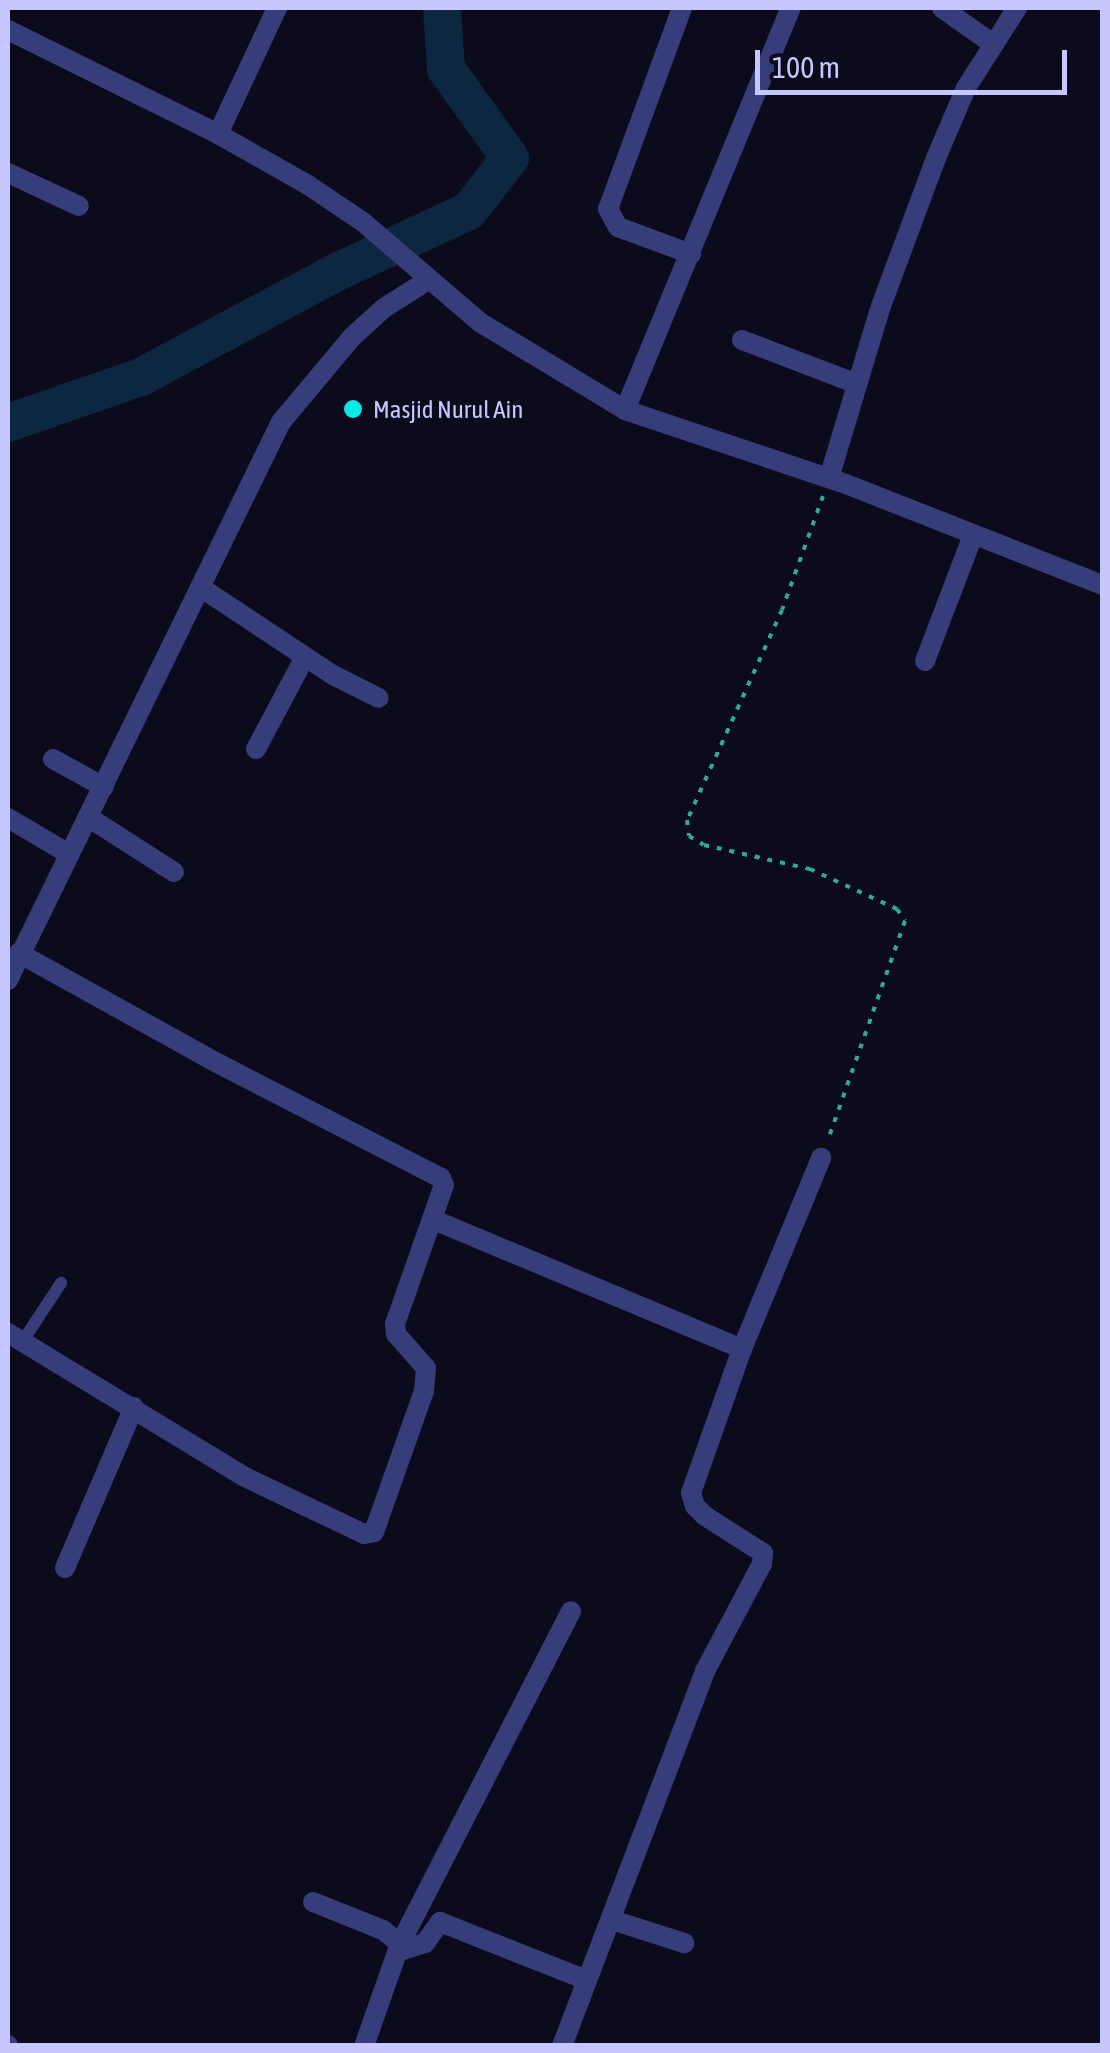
<!DOCTYPE html>
<html>
<head>
<meta charset="utf-8">
<style>
  body { margin:0 }
  #map { position:relative; width:1110px; height:2053px; overflow:hidden; background:#0c0b1b; font-family:"Asap Condensed",sans-serif }
  div>[style] { position:absolute }
  .river>* { height:38px; margin:-19px; padding:0 19px; transform-origin:19px; border-radius:19px; background:#0c273f }
  .path>* { height:4px; margin-top:-2px; transform-origin:0; background:repeating-linear-gradient(90deg,#2eab93 0 5px,transparent 0 13px) }
  .lane>* { height:12px; margin:-6px; padding:0 6px; transform-origin:6px; border-radius:6px; background:#373d7a }
  .street>* { height:20px; margin:-10px; padding:0 10px; transform-origin:10px; border-radius:10px; background:#373d7a }
  .dots>* { width:28px; height:28px; translate:-50% -50%; box-sizing:border-box; border:5px solid #0c0b1b; border-radius:50% }
  span { translate:-50% -50%; white-space:nowrap; text-align:center; line-height:1.15; -webkit-text-stroke:9px #0c0b1b; paint-order:stroke }
  .poi-label { font-size:25px; color:#c6c7fe }
  .left { translate:0 -50%; text-align:left }
  .frame { position:absolute; inset:0; border:10px solid #c6c7fe; pointer-events:none }
  .scale { position:absolute; left:755px; top:50px; width:312px; height:45px; box-sizing:border-box; border:5px solid #c6c7fe; border-top:0; padding-left:12px; font-size:30px; line-height:35px; white-space:nowrap; color:#c6c7fe; -webkit-text-stroke:8px #0c0b1b; paint-order:stroke }
</style>
</head>
<body>
<div id="map">
  <div class="river">
    <i style="left:8px;top:423px;width:141px;rotate:-19.1deg"></i>
    <i style="left:141px;top:377px;width:225px;rotate:-28.2deg"></i>
    <i style="left:339px;top:271px;width:143px;rotate:-24.8deg"></i>
    <i style="left:469px;top:211px;width:67px;rotate:-52.3deg"></i>
    <i style="left:510px;top:158px;width:110px;rotate:-125.7deg"></i>
    <i style="left:446px;top:69px;width:61px;rotate:-93.8deg"></i>
  </div>
  <div class="path">
    <i style="left:823px;top:496px;width:121px;rotate:109.8deg"></i>
    <i style="left:782px;top:610px;width:230px;rotate:114.3deg"></i>
    <i style="left:687px;top:820px;width:16px;rotate:83deg"></i>
    <i style="left:689px;top:836px;width:17px;rotate:31deg"></i>
    <i style="left:704px;top:845px;width:109px;rotate:12.8deg"></i>
    <i style="left:810px;top:869px;width:96px;rotate:24.7deg"></i>
    <i style="left:897px;top:909px;width:14px;rotate:56deg"></i>
    <i style="left:905px;top:921px;width:232px;rotate:109.4deg"></i>
  </div>
  <div class="lane">
    <i style="left:22px;top:1342px;width:71px;rotate:-56.5deg"></i>
  </div>
  <div class="street">
    <i style="left:682px;top:8px;width:214px;rotate:110.2deg"></i>
    <i style="left:608px;top:209px;width:21px;rotate:61deg"></i>
    <i style="left:618px;top:227px;width:78px;rotate:20.3deg"></i>
    <i style="left:942px;top:8px;width:62px;rotate:35.2deg"></i>
    <i style="left:8px;top:30px;width:234px;rotate:26.3deg"></i>
    <i style="left:218px;top:134px;width:103px;rotate:29.5deg"></i>
    <i style="left:308px;top:185px;width:66px;rotate:33.9deg"></i>
    <i style="left:363px;top:222px;width:155px;rotate:40.6deg"></i>
    <i style="left:481px;top:323px;width:168px;rotate:31.1deg"></i>
    <i style="left:625px;top:410px;width:233px;rotate:18.5deg"></i>
    <i style="left:846px;top:484px;width:275px;rotate:21.5deg"></i>
    <i style="left:218px;top:134px;width:139px;rotate:-64.9deg"></i>
    <i style="left:8px;top:173px;width:78px;rotate:24.9deg"></i>
    <i style="left:742px;top:340px;width:123px;rotate:20.9deg"></i>
    <i style="left:625px;top:410px;width:435px;rotate:-67.6deg"></i>
    <i style="left:829px;top:478px;width:180px;rotate:-73.2deg"></i>
    <i style="left:881px;top:306px;width:158px;rotate:-69.6deg"></i>
    <i style="left:936px;top:158px;width:76px;rotate:-66.8deg"></i>
    <i style="left:966px;top:88px;width:95px;rotate:-57.5deg"></i>
    <i style="left:200px;top:587px;width:159px;rotate:33.5deg"></i>
    <i style="left:333px;top:675px;width:51px;rotate:26.6deg"></i>
    <i style="left:925px;top:661px;width:135px;rotate:-69.1deg"></i>
    <i style="left:256px;top:749px;width:104px;rotate:-62deg"></i>
    <i style="left:53px;top:759px;width:58px;rotate:28.8deg"></i>
    <i style="left:88px;top:817px;width:102px;rotate:32.6deg"></i>
    <i style="left:8px;top:818px;width:71px;rotate:30.5deg"></i>
    <i style="left:8px;top:980px;width:621px;rotate:-63.93deg"></i>
    <i style="left:281px;top:422px;width:111px;rotate:-50.1deg"></i>
    <i style="left:352px;top:337px;width:43px;rotate:-42.2deg"></i>
    <i style="left:384px;top:308px;width:52px;rotate:-32.5deg"></i>
    <i style="left:434px;top:1220px;width:334px;rotate:22.7deg"></i>
    <i style="left:8px;top:1333px;width:277px;rotate:31.3deg"></i>
    <i style="left:245px;top:1477px;width:132px;rotate:25.6deg"></i>
    <i style="left:364px;top:1534px;width:10px;rotate:-11deg"></i>
    <i style="left:374px;top:1532px;width:150px;rotate:-70.5deg"></i>
    <i style="left:424px;top:1391px;width:23px;rotate:-85deg"></i>
    <i style="left:426px;top:1368px;width:45px;rotate:-131.4deg"></i>
    <i style="left:396px;top:1334px;width:10px;rotate:-96deg"></i>
    <i style="left:395px;top:1324px;width:147px;rotate:-70.6deg"></i>
    <i style="left:444px;top:1185px;width:8px;rotate:-113deg"></i>
    <i style="left:441px;top:1178px;width:250px;rotate:-152.8deg"></i>
    <i style="left:219px;top:1064px;width:229px;rotate:-151deg"></i>
    <i style="left:65px;top:1568px;width:175px;rotate:-66.8deg"></i>
    <i style="left:313px;top:1902px;width:75px;rotate:21.8deg"></i>
    <i style="left:383px;top:1930px;width:22px;rotate:39deg"></i>
    <i style="left:400px;top:1944px;width:108px;rotate:109.4deg"></i>
    <i style="left:612px;top:1920px;width:76px;rotate:17.7deg"></i>
    <i style="left:400px;top:1944px;width:374px;rotate:-62.8deg"></i>
    <i style="left:400px;top:1951px;width:26px;rotate:-18deg"></i>
    <i style="left:425px;top:1943px;width:26px;rotate:-54deg"></i>
    <i style="left:440px;top:1922px;width:155px;rotate:21.6deg"></i>
    <i style="left:8px;top:2045px;width:1px;rotate:90deg"></i>
    <i style="left:562px;top:2046px;width:401px;rotate:-69.1deg"></i>
    <i style="left:705px;top:1671px;width:121px;rotate:-62deg"></i>
    <i style="left:762px;top:1564px;width:11px;rotate:-85deg"></i>
    <i style="left:763px;top:1553px;width:69px;rotate:-147.5deg"></i>
    <i style="left:705px;top:1516px;width:14px;rotate:-135deg"></i>
    <i style="left:695px;top:1506px;width:14px;rotate:-107deg"></i>
    <i style="left:691px;top:1493px;width:153px;rotate:-70.5deg"></i>
    <i style="left:742px;top:1349px;width:207px;rotate:-67.5deg"></i>
  </div>
  <div class="dots">
    <i style="left:353px;top:409px;background:#03ede6"></i>
  </div>
  <div class="poi-label">
    <span class="left" style="left:373px;top:409px">Masjid Nurul Ain</span>
  </div>
  <div class="frame"></div>
  <div class="scale">100 m</div>
</div>
</body>
</html>
